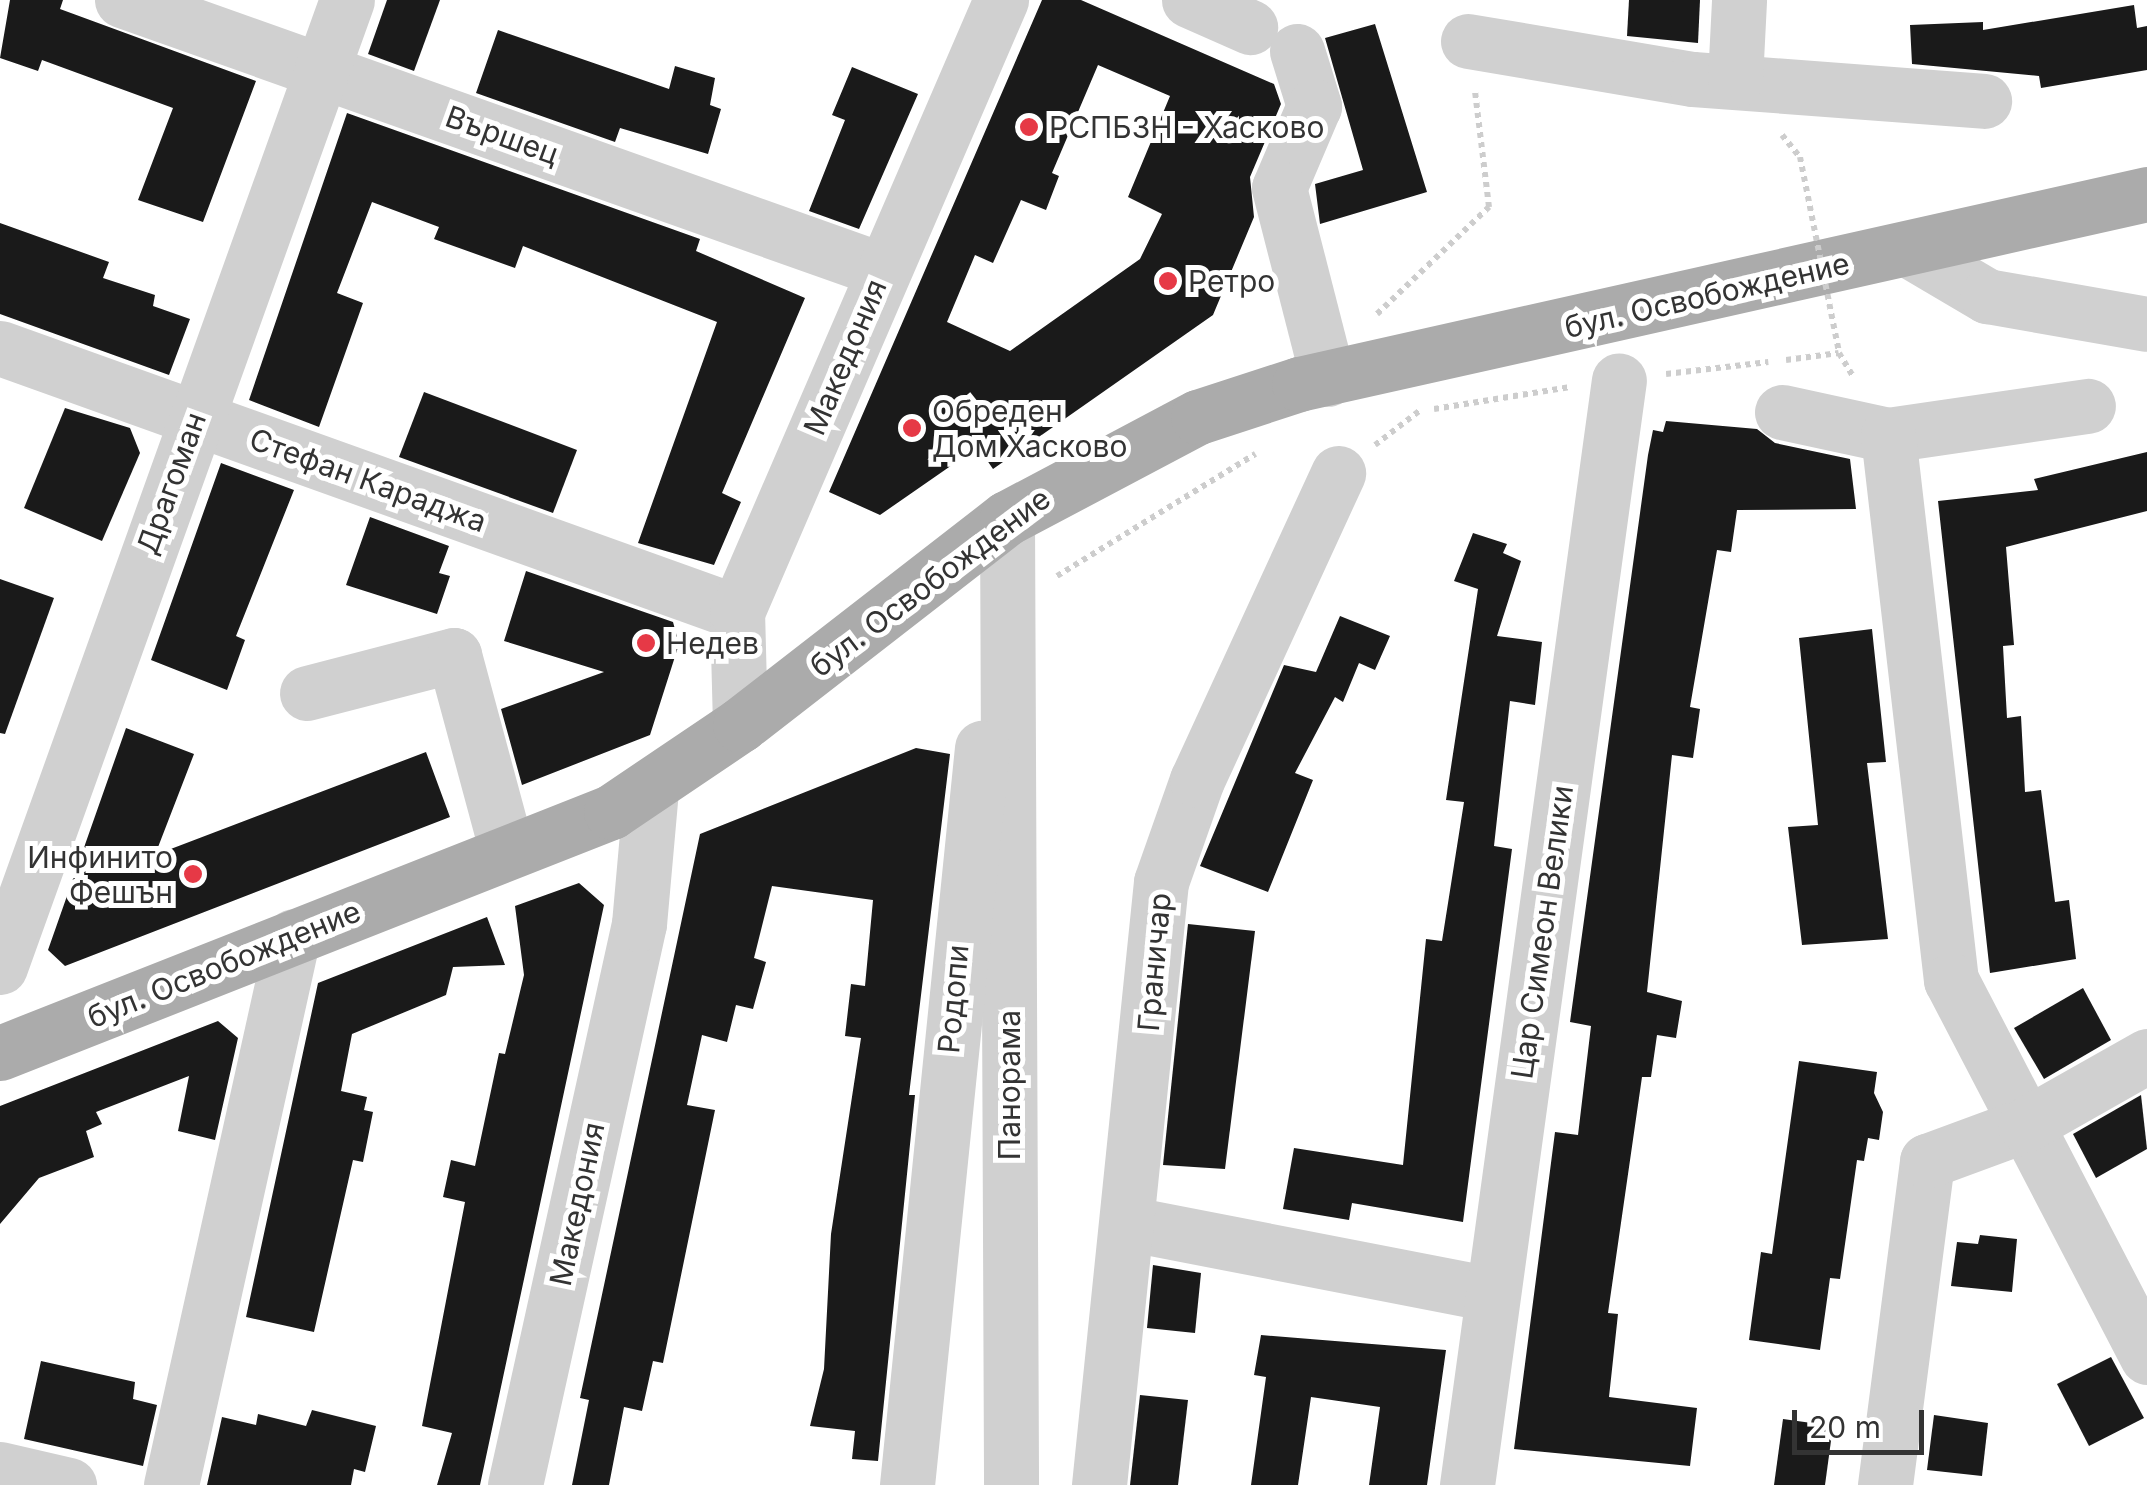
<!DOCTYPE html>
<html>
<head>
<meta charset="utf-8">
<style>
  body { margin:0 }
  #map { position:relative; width:2147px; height:1485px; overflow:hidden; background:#fff; font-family:Inter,sans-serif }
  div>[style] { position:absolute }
  .building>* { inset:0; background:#1a1a1a }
  .path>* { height:6px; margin-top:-3px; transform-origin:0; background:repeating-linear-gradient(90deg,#cdcdcd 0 5px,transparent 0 10px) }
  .minor>* { height:55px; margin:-27.5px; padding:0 27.5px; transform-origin:27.5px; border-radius:27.5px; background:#d0d0d0 }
  .major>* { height:55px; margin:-27.5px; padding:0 27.5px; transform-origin:27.5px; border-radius:27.5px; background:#ababab }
  .path-bridge>* { height:6px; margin-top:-3px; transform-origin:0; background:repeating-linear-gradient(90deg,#cdcdcd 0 5px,transparent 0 10px) }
  .dots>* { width:28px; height:28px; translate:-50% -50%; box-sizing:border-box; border:5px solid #fff; border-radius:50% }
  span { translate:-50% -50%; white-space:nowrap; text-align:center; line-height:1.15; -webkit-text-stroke:10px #fff; paint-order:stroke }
  .poi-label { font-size:30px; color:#333 }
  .left { translate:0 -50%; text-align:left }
  .right { translate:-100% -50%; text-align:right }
  .street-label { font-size:30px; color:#333 }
  .scale { position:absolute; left:1792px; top:1410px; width:132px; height:45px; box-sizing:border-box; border:5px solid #333; border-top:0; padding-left:12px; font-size:30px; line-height:35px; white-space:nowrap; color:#333; -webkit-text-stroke:8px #fff; paint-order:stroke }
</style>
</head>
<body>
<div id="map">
  <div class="building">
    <i style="clip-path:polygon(10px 0,63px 0,60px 9px,256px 81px,203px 222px,138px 200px,173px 108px,42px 60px,38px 71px,0 58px)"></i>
    <i style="clip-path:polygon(387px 0,440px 0,414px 71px,368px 54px)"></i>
    <i style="clip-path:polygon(evenodd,1042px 0,1081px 0,1274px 84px,1281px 104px,1250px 177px,1254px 217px,1213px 315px,993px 469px,978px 447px,880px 515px,829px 492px,1042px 0,1098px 65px,1170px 96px,1128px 197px,1162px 214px,1140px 259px,1010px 351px,947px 322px,975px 255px,993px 263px,1021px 200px,1046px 210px,1059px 176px,1052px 173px,1098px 65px)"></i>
    <i style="clip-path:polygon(1629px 0,1700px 0,1698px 43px,1627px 36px)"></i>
    <i style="clip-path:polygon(2134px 5px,2137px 28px,2147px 26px,2147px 70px,2041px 88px,2039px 76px,1912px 64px,1910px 25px,1983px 22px,1983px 30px)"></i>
    <i style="clip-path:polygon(1375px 24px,1427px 192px,1320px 224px,1315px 184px,1363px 170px,1325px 38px)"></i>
    <i style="clip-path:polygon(498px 30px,669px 89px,675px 66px,715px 78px,710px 105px,721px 109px,708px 154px,620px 128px,615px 142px,476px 93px)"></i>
    <i style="clip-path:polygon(852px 67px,918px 94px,859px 229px,809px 211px,845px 120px,832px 115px)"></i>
    <i style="clip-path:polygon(347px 113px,700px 239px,696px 251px,805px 298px,722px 493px,741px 502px,714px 565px,638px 543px,717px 322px,523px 246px,515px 268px,434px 239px,439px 227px,372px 202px,337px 293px,363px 303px,319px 427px,249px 400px)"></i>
    <i style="clip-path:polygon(0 223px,109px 262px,103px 278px,155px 295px,153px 306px,190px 319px,169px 375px,0 314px)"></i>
    <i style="clip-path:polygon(424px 392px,577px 450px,553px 513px,399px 457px)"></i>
    <i style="clip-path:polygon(65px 408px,130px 428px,140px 453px,102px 541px,24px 508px)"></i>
    <i style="clip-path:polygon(1666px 421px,1757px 429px,1775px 443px,1850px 459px,1856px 509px,1737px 510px,1731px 552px,1717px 550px,1690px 707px,1700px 709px,1693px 758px,1672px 755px,1647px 992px,1682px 1001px,1676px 1038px,1657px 1035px,1651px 1077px,1642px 1077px,1608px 1313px,1618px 1314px,1609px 1397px,1697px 1408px,1690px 1466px,1514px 1449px,1555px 1132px,1578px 1135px,1591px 1026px,1570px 1022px,1648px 455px,1653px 430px,1663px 432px)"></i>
    <i style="clip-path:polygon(2147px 452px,2147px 511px,2006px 547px,2014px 645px,2003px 646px,2007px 718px,2021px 716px,2025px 792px,2041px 790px,2055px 902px,2069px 900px,2076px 959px,1990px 973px,1938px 501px,2038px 490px,2034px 479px)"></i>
    <i style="clip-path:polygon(221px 463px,294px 490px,236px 636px,245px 640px,227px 690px,151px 660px)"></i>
    <i style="clip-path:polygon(370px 517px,449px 546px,439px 573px,450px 576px,437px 614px,346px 585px)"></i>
    <i style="clip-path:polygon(1473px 533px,1507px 544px,1503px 553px,1521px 561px,1497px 636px,1542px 642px,1535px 705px,1510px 701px,1494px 846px,1512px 849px,1463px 1222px,1352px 1203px,1349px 1220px,1283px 1209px,1294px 1148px,1403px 1165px,1426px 939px,1442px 941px,1464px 802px,1446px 800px,1478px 589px,1454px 581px)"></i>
    <i style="clip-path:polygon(526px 571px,673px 622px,679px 644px,650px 735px,522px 785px,501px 709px,604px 672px,504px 641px)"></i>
    <i style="clip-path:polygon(0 579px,54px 598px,5px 734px,0 733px)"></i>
    <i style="clip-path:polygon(1340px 616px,1390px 636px,1375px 670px,1359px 663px,1343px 702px,1335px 697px,1295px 773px,1313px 780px,1268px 892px,1200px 866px,1284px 665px,1316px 672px)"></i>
    <i style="clip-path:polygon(1872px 629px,1886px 762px,1867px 763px,1888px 939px,1802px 945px,1788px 827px,1818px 825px,1799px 638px)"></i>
    <i style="clip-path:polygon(126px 728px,194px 754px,155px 855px,426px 752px,450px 817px,65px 966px,48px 950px)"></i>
    <i style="clip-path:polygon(916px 748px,950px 754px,909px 1095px,915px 1095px,878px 1461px,852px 1459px,855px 1431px,810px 1426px,824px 1369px,831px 1234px,861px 1038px,845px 1036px,851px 984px,865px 986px,873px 900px,772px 886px,754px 958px,766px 962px,753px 1009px,736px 1005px,727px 1042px,702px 1035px,687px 1105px,715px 1110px,663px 1363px,653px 1361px,642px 1411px,624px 1407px,609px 1485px,572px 1485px,589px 1400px,580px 1398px,700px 834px)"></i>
    <i style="clip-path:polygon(579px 883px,604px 905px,480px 1485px,437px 1485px,452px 1433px,422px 1426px,465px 1202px,443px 1197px,451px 1160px,475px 1166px,499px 1053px,505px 1054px,524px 975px,515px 906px)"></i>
    <i style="clip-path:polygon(487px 917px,505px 965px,453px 967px,446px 995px,352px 1034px,341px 1091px,367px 1097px,364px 1110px,373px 1112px,363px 1162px,353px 1160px,314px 1332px,246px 1317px,318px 983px)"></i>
    <i style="clip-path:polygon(1188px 924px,1255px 931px,1225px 1169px,1163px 1165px)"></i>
    <i style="clip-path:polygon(2083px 988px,2111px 1040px,2044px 1079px,2014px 1028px)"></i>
    <i style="clip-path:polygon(218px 1021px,238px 1038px,215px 1140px,178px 1131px,189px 1076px,96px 1112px,102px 1124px,86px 1131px,94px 1157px,39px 1178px,0 1224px,0 1106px)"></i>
    <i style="clip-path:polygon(1799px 1061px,1877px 1072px,1874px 1093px,1883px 1112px,1879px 1140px,1868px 1138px,1864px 1161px,1857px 1160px,1840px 1279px,1830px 1278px,1820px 1350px,1749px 1340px,1761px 1252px,1772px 1254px)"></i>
    <i style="clip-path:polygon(2141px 1095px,2147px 1149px,2096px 1178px,2073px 1134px)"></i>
    <i style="clip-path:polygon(1980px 1235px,2017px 1239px,2012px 1292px,1951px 1286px,1957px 1242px,1978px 1244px)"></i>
    <i style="clip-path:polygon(1153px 1265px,1201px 1273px,1195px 1333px,1147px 1328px)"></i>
    <i style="clip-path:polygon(1261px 1335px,1446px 1350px,1427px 1485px,1369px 1485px,1380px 1407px,1311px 1397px,1298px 1485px,1251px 1485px,1266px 1377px,1254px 1375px)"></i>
    <i style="clip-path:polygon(2111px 1357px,2144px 1418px,2089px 1446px,2057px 1384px)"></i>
    <i style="clip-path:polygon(41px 1361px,135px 1382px,133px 1399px,157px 1405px,143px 1466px,24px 1439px)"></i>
    <i style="clip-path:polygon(1140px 1395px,1188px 1400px,1178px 1485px,1130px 1485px)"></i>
    <i style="clip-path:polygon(312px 1410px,376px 1426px,365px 1472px,354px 1469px,351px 1485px,207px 1485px,222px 1417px,256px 1425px,258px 1414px,306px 1426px)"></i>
    <i style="clip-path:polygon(1934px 1415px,1988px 1423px,1982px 1476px,1927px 1470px)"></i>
    <i style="clip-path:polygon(1783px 1419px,1833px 1426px,1825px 1485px,1774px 1485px)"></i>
  </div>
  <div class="path">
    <i style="left:1782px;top:135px;width:28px;rotate:51deg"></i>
    <i style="left:1377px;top:314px;width:155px;rotate:-43.7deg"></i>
    <i style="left:1489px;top:207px;width:116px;rotate:-96.9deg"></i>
    <i style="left:1786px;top:360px;width:53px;rotate:-7.5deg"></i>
    <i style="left:1839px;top:353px;width:29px;rotate:59deg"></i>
    <i style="left:1666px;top:374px;width:103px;rotate:-6.7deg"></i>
    <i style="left:1434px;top:409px;width:138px;rotate:-9.2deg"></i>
    <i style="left:1375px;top:445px;width:56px;rotate:-37.7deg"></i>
    <i style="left:1057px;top:576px;width:233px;rotate:-31.6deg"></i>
  </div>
  <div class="minor">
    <i style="left:122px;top:0;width:807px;rotate:19.56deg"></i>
    <i style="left:1189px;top:0;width:67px;rotate:23.9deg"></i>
    <i style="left:1468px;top:41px;width:228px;rotate:9.6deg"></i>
    <i style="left:1693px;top:79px;width:292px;rotate:4.3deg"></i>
    <i style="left:1297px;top:51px;width:58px;rotate:72.8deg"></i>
    <i style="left:1314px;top:106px;width:89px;rotate:113.1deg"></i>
    <i style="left:1279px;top:188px;width:197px;rotate:75.6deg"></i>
    <i style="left:1735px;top:80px;width:80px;rotate:-87.1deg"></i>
    <i style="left:1909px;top:250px;width:91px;rotate:30.5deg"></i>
    <i style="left:1987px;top:296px;width:162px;rotate:9.9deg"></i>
    <i style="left:0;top:348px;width:783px;rotate:19.71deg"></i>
    <i style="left:1782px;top:412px;width:108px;rotate:12.2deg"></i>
    <i style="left:1888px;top:435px;width:202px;rotate:-8.3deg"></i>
    <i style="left:1888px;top:435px;width:549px;rotate:83.41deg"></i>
    <i style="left:1951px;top:980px;width:425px;rotate:62.5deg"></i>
    <i style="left:1007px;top:518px;width:967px;rotate:89.76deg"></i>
    <i style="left:307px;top:693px;width:152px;rotate:-14.5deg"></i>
    <i style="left:454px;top:655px;width:203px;rotate:74.9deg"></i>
    <i style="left:740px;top:725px;width:113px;rotate:-91.5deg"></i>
    <i style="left:737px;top:612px;width:667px;rotate:-66.67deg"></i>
    <i style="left:0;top:967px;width:1027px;rotate:-70.26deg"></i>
    <i style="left:1131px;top:1224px;width:368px;rotate:11deg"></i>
    <i style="left:0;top:1469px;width:71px;rotate:13.1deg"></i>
    <i style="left:171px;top:1485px;width:562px;rotate:-77.47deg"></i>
    <i style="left:515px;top:1485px;width:575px;rotate:-77.54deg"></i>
    <i style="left:639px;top:924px;width:135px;rotate:-84.9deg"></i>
    <i style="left:907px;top:1485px;width:741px;rotate:-84.19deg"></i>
    <i style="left:1099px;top:1485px;width:606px;rotate:-84.13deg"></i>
    <i style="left:1161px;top:882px;width:108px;rotate:-70.6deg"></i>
    <i style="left:1197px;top:780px;width:338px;rotate:-65.3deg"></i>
    <i style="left:1467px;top:1485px;width:1115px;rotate:-82.17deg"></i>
    <i style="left:1885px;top:1485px;width:327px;rotate:-82.6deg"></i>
    <i style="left:1927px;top:1161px;width:104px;rotate:-20.2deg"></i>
    <i style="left:2025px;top:1125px;width:140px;rotate:-29.5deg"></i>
  </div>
  <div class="major">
    <i style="left:0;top:1053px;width:657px;rotate:-21.53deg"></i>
    <i style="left:611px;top:812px;width:156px;rotate:-34deg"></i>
    <i style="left:740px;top:725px;width:338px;rotate:-37.8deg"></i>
    <i style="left:1007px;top:518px;width:216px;rotate:-27.9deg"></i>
    <i style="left:1198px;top:417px;width:106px;rotate:-18.1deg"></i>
    <i style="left:1299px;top:384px;width:869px;rotate:-12.63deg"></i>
  </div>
  <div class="path-bridge">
    <i style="left:1800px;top:157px;width:200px;rotate:78.7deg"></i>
  </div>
  <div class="dots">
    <i style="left:1029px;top:127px;background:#e63946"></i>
    <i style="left:1168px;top:281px;background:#e63946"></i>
    <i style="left:912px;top:428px;background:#e63946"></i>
    <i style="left:646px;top:643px;background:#e63946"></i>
    <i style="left:193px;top:874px;background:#e63946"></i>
  </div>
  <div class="poi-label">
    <span class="left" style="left:1049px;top:127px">РСПБЗН - Хасково</span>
    <span class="left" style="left:1188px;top:281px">Ретро</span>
    <span class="left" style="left:932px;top:428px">Обреден<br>Дом Хасково</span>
    <span class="left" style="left:666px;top:643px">Недев</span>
    <span class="right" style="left:173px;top:874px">Инфинито<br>Фешън</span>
  </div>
  <div class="street-label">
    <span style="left:502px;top:135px;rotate:20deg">Вършец</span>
    <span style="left:1707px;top:295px;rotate:-13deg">бул. Освобождение</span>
    <span style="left:845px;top:357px;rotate:-67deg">Македония</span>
    <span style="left:368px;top:480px;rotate:20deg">Стефан Караджа</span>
    <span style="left:171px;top:483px;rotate:-70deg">Драгоман</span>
    <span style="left:930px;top:582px;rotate:-37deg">бул. Освобождение</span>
    <span style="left:1542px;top:932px;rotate:-82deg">Цар Симеон Велики</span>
    <span style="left:1154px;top:962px;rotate:-85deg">Граничар</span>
    <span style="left:224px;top:964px;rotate:-22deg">бул. Освобождение</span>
    <span style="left:953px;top:999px;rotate:-85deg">Родопи</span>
    <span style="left:1009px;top:1085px;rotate:-90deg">Панорама</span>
    <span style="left:577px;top:1204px;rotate:-78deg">Македония</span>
  </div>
  <div class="scale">20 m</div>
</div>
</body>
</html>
